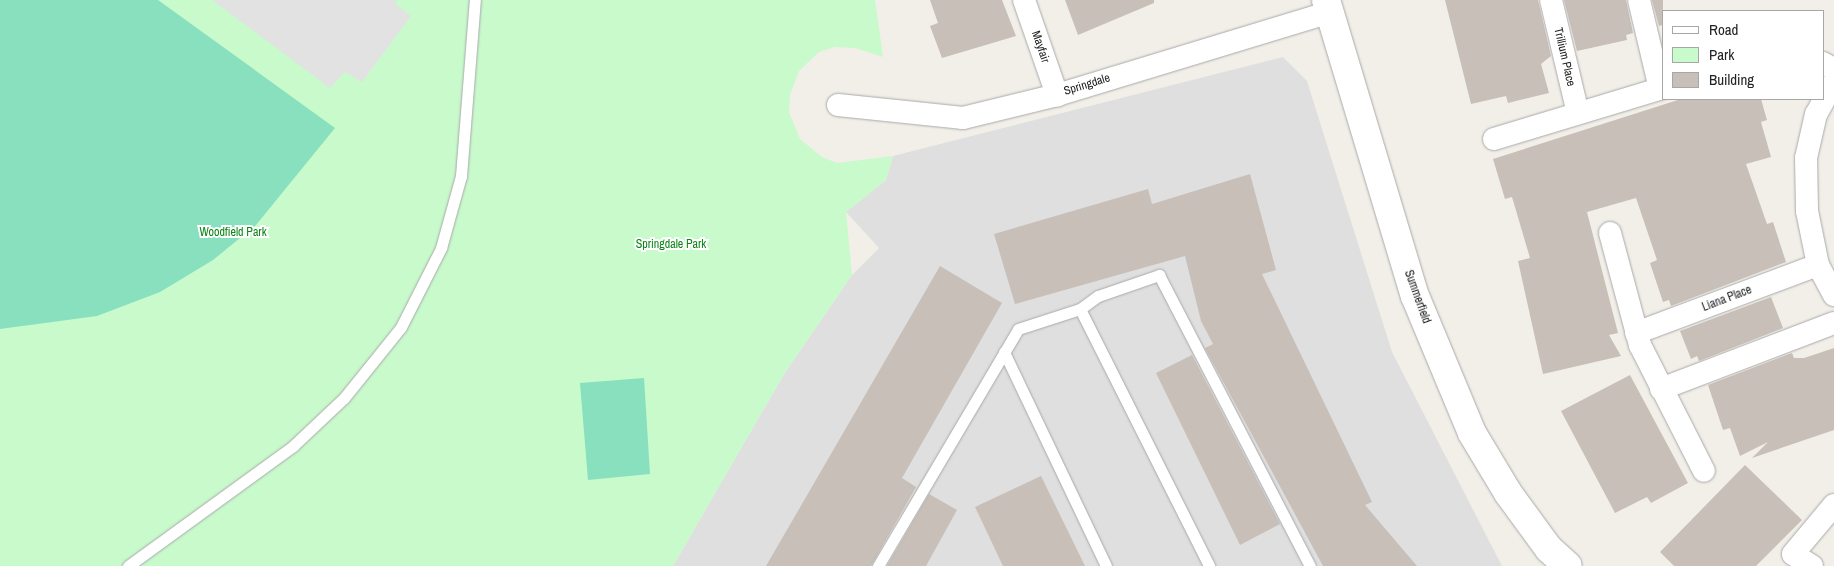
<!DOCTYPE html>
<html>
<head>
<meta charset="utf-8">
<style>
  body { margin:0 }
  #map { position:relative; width:1834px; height:566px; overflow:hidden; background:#f2efe9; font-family:"Archivo Narrow",sans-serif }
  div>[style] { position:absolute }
  .residential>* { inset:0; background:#e0dfdf }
  .park>* { inset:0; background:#c8facc }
  .pitch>* { inset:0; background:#88e0be }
  .parking>* { inset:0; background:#e2e2e2 }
  .building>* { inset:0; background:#c7bfb8 }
  .roads { filter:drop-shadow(0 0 1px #a9a9a9) drop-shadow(0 0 1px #a9a9a9) }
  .service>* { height:11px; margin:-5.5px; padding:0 5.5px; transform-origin:5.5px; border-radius:5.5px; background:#fff }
  .minor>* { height:22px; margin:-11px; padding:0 11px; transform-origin:11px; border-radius:11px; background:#fff }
  .tertiary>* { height:28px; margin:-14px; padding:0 14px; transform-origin:14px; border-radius:14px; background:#fff }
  span { translate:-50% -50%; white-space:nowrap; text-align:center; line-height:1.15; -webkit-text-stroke:4px #fff; paint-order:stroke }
  .street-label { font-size:12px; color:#222 }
  .park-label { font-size:12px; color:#0c8416 }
  .legend { position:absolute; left:1662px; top:10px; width:162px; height:90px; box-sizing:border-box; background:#fff; border:1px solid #a7a7a7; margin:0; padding:6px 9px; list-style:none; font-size:15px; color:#222 }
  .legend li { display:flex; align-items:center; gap:10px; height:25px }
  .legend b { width:25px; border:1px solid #a7a7a7 }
</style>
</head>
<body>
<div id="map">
  <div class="residential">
    <i style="clip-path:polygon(1283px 57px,1307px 81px,1392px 352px,1502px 566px,673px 566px,784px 374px,852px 275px,879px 248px,846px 212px,886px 180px,893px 156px)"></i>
  </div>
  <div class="park">
    <i style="clip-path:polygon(0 0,875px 0,883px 57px,855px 48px,835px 47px,819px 52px,799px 71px,790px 95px,789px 112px,800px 139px,822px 157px,837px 163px,893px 156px,886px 180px,846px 212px,852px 275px,784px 374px,673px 566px,0 566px)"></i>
  </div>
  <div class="pitch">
    <i style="clip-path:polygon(0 0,158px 0,335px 128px,256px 225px,213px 260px,160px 292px,97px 316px,0 329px)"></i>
    <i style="clip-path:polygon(644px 378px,650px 474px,588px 480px,580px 383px)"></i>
  </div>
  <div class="parking">
    <i style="clip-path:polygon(212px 0,397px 0,395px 4px,411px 16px,362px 82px,345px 72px,330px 88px)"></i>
  </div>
  <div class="building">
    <i style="clip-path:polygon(930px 0,1002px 0,1016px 36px,942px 58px,930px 26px,938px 23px)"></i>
    <i style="clip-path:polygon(1065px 0,1154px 0,1154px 3px,1078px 35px)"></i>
    <i style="clip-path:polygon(1445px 0,1538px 0,1551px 56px,1541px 64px,1549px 93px,1508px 103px,1506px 96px,1471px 104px)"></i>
    <i style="clip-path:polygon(1564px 0,1626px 0,1633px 33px,1626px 35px,1627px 40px,1577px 51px)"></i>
    <i style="clip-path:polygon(1652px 0,1663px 0,1663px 25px,1659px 26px)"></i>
    <i style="clip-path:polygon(1681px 99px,1761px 99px,1767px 120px,1761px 122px,1771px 157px,1746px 164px,1767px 224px,1773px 222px,1786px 262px,1671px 306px,1669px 300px,1663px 302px,1650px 263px,1657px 260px,1636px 198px,1587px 212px,1618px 333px,1609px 335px,1621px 356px,1543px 374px,1518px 261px,1530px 258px,1512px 197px,1505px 199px,1493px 159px)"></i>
    <i style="clip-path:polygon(1250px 174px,1276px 270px,1262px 274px,1372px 502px,1365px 505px,1417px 566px,1323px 566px,1205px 348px,1213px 344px,1201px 321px,1185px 256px,1015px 304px,994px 234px,1148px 189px,1152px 204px)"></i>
    <i style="clip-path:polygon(940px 266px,1002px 303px,902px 478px,916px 487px,871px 566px,766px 566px)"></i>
    <i style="clip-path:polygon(1771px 297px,1783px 328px,1699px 361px,1697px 356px,1691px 359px,1680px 331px)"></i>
    <i style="clip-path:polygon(1834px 348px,1834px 430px,1752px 458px,1768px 442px,1740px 456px,1730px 428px,1723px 430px,1708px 385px,1792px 353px,1794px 358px,1804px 358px)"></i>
    <i style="clip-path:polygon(1192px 355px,1280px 524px,1240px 545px,1156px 373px)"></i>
    <i style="clip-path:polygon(1630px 375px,1688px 483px,1651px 503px,1647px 497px,1615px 513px,1561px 411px)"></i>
    <i style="clip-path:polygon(1745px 465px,1802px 520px,1756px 566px,1674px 566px,1660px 552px)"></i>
    <i style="clip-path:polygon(1041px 476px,1085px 566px,1003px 566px,975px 507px)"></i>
    <i style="clip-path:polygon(929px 494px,957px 510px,926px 566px,887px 566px)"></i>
  </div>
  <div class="roads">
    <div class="service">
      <i style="left:1080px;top:309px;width:22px;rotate:-36deg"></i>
      <i style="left:1098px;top:296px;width:65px;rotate:-19deg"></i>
      <i style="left:1159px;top:275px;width:328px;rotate:62.6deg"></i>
      <i style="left:1004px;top:352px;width:237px;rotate:64.5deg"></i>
      <i style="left:128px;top:566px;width:204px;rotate:-36deg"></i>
      <i style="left:293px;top:446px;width:70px;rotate:-43.3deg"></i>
      <i style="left:344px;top:398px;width:91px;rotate:-51.2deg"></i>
      <i style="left:401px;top:327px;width:89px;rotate:-63.1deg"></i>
      <i style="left:441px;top:248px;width:75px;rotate:-74.5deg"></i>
      <i style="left:461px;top:176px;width:177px;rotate:-85.5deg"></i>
      <i style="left:878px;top:566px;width:275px;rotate:-59.4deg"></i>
      <i style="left:1018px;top:329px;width:65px;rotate:-17.9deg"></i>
      <i style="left:1080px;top:309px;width:288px;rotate:63.3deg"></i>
    </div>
    <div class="minor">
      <i style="left:1024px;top:0;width:101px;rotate:70.8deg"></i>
      <i style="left:1551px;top:0;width:116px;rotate:76.6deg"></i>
      <i style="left:1639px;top:0;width:91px;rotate:76.7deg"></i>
      <i style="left:1823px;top:63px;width:13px;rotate:29deg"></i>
      <i style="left:1834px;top:82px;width:37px;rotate:119deg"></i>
      <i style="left:1816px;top:114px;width:45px;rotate:102.8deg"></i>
      <i style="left:1806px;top:158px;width:53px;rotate:88.9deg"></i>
      <i style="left:1807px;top:211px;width:55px;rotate:78.5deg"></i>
      <i style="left:1818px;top:265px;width:34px;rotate:62deg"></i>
      <i style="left:838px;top:105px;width:126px;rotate:5.9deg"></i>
      <i style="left:963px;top:118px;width:97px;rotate:-13.7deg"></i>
      <i style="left:1057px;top:95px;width:285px;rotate:-16.9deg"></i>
      <i style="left:1494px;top:139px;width:177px;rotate:-16.8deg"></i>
      <i style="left:1610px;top:233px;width:116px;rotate:75deg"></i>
      <i style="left:1640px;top:345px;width:141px;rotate:63.1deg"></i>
      <i style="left:1636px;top:333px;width:194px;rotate:-20.5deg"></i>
      <i style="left:1661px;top:389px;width:185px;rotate:-20.9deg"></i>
      <i style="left:1812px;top:566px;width:22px;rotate:-148deg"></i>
      <i style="left:1793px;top:554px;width:64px;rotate:-50.1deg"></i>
    </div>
    <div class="tertiary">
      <i style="left:1326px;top:0;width:309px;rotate:73.3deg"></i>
      <i style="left:1415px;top:296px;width:148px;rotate:67.4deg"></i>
      <i style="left:1472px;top:433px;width:70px;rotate:59deg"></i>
      <i style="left:1508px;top:493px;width:69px;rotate:53.8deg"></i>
      <i style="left:1549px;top:549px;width:25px;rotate:42deg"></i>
    </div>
  </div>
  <div class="street-label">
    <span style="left:1040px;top:47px;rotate:71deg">Mayfair</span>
    <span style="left:1564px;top:57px;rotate:77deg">Trillium Place</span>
    <span style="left:1087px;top:85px;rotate:-17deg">Springdale</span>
    <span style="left:1417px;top:297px;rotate:70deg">Summerfield</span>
    <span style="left:1727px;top:299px;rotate:-21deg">Liana Place</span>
  </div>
  <div class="park-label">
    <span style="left:233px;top:233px">Woodfield Park</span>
    <span style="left:671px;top:245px">Springdale Park</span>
  </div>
  <ul class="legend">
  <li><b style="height:6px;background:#fff"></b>Road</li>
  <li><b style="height:14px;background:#c8facc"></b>Park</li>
  <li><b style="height:14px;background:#c7bfb8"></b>Building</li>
  </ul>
</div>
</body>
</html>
